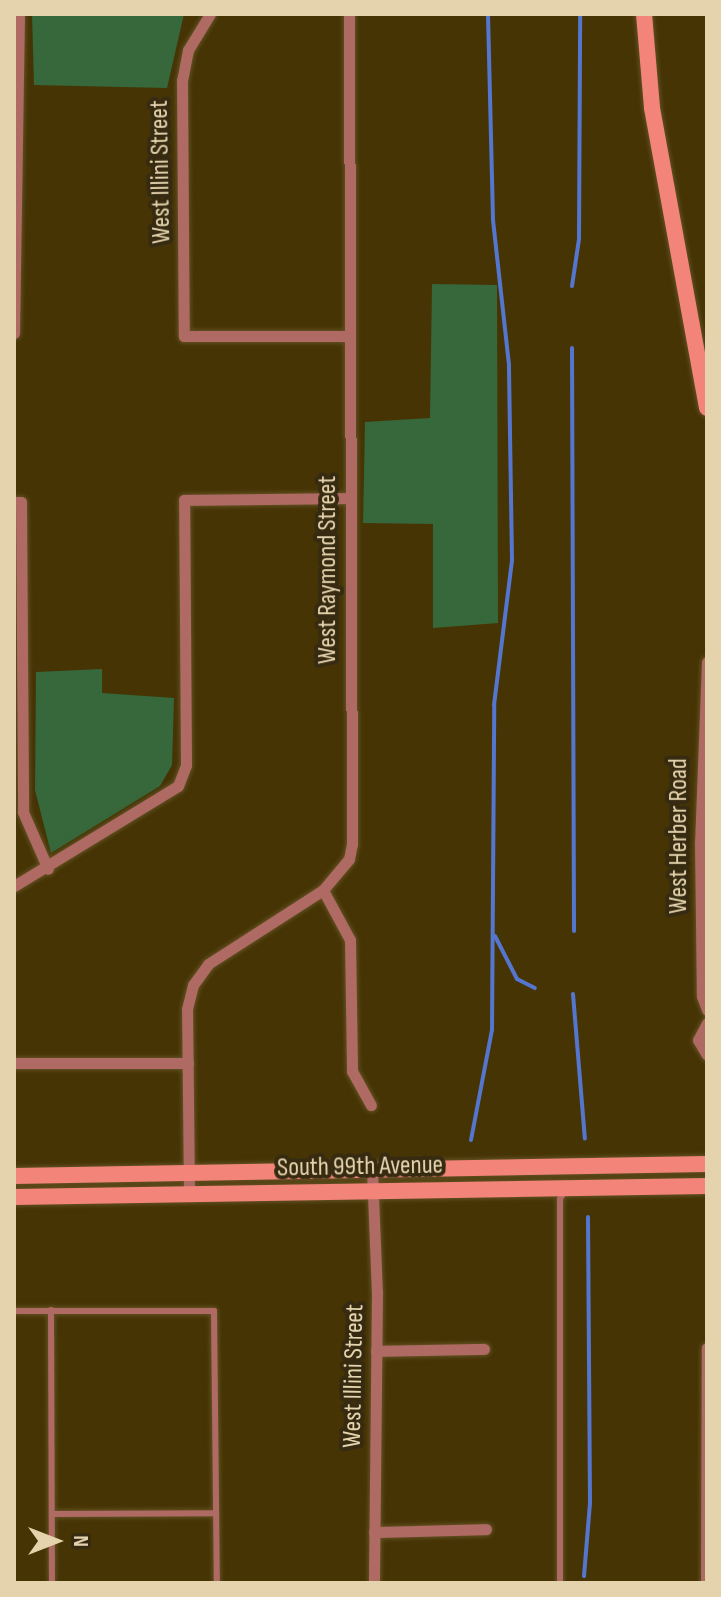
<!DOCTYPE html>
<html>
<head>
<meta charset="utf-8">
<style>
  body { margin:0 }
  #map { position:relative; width:721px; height:1597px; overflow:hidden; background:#463405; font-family:"Sofia Sans Condensed",sans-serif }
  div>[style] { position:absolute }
  .green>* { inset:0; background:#36683b }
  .stream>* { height:4px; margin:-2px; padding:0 2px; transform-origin:2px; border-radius:2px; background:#5476ce }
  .roads { filter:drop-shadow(0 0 2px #635123) drop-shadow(0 0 2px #635123) }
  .lane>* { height:6px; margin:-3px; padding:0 3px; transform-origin:3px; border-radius:3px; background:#af6a63 }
  .street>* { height:11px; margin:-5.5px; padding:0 5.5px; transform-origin:5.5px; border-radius:5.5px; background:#af6a63 }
  .secondary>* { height:16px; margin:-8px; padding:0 8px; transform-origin:8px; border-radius:8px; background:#f2847a }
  span { translate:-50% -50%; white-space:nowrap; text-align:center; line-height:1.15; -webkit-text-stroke:8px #362b11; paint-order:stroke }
  .street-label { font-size:26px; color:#e5d3ad }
  .frame { position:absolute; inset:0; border:16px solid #e5d3ad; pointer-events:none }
  .north { position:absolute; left:16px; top:1501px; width:80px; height:80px; -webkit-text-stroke:6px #362b11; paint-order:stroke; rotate:90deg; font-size:22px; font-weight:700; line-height:32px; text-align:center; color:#e5d3ad }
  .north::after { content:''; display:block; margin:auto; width:28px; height:36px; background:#e5d3ad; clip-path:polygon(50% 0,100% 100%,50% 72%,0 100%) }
</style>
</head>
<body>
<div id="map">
  <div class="green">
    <i style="clip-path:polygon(32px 14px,184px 14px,167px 88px,34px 85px)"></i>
    <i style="clip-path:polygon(432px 284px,497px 285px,498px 623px,433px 628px,433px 524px,363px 523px,365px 422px,430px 418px)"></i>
    <i style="clip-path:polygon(102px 669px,102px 693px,174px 698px,172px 765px,160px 786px,51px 853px,35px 790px,36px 672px)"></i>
  </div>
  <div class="stream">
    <i style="left:572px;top:286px;width:48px;rotate:-81.5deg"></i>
    <i style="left:579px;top:239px;width:225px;rotate:-89.7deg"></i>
    <i style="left:572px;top:348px;width:583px;rotate:89.8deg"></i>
    <i style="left:495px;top:936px;width:48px;rotate:62.9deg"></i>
    <i style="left:517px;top:979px;width:20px;rotate:27deg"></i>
    <i style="left:573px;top:994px;width:145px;rotate:85.3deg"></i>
    <i style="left:471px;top:1140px;width:112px;rotate:-79.2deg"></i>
    <i style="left:492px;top:1030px;width:325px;rotate:-89.6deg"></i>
    <i style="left:494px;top:705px;width:146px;rotate:-82.9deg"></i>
    <i style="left:512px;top:560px;width:195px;rotate:-90.9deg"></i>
    <i style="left:509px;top:365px;width:147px;rotate:-96.3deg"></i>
    <i style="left:493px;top:219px;width:205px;rotate:-91.4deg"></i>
    <i style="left:584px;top:1576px;width:73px;rotate:-85.3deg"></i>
    <i style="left:590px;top:1503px;width:286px;rotate:-90.4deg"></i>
  </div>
  <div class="roads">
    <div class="lane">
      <i style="left:51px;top:1310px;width:273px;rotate:89.8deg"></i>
      <i style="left:14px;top:1311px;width:200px"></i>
      <i style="left:214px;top:1311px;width:272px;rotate:89.4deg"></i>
      <i style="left:52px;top:1514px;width:164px;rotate:-0.3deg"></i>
      <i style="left:560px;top:1583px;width:384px;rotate:-90deg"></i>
      <i style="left:560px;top:1199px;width:8px;rotate:-60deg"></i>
    </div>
    <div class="street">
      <i style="left:210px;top:14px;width:42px;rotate:121.4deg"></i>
      <i style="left:188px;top:50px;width:31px;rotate:101deg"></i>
      <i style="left:182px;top:80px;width:256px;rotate:89.6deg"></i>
      <i style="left:184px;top:336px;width:166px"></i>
      <i style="left:14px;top:333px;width:319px;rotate:-89.1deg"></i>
      <i style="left:14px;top:502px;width:7px"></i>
      <i style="left:21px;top:502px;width:310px;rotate:89.6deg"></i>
      <i style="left:23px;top:812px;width:62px;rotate:66.3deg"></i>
      <i style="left:707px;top:662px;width:180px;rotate:92.2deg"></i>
      <i style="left:700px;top:842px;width:154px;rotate:89.3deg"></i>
      <i style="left:702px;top:996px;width:15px;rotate:70deg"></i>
      <i style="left:14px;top:886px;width:192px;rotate:-31.4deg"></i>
      <i style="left:178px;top:786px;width:22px;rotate:-69deg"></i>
      <i style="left:186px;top:765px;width:265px;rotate:-90.4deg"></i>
      <i style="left:184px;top:500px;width:166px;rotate:-0.7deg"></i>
      <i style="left:323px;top:890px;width:57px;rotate:61.6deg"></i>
      <i style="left:350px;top:940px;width:131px;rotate:89.1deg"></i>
      <i style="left:352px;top:1071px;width:39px;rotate:61deg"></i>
      <i style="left:707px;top:1023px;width:19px;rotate:118deg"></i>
      <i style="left:698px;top:1040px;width:17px;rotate:59deg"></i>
      <i style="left:14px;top:1063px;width:174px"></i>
      <i style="left:372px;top:1170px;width:122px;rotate:87.7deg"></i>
      <i style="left:377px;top:1292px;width:291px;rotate:90.6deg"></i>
      <i style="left:189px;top:1194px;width:185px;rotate:-90.6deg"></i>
      <i style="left:187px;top:1009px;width:25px;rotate:-76deg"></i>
      <i style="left:193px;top:985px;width:26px;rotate:-54deg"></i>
      <i style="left:208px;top:964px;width:137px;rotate:-32.8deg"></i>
      <i style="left:323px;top:890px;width:40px;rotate:-50deg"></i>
      <i style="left:349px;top:859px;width:15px;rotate:-79deg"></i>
      <i style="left:352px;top:844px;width:830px;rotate:-90.21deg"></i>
      <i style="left:376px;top:1351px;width:108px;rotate:-1.1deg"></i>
      <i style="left:374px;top:1532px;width:112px;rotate:-1.5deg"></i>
      <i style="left:706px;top:1583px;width:235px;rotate:-89.8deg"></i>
    </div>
    <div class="secondary">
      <i style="left:644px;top:14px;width:94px;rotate:85.1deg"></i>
      <i style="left:652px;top:108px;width:305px;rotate:79.6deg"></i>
      <i style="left:14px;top:1176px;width:693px;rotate:-0.99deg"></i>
      <i style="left:14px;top:1197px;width:693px;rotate:-0.91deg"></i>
    </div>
  </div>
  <div class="street-label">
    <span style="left:161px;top:172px;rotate:-91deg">West Illini Street</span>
    <span style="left:328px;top:570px;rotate:-90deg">West Raymond Street</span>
    <span style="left:679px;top:836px;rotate:-90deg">West Herber Road</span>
    <span style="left:360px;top:1167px;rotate:-1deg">South 99th Avenue</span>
    <span style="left:354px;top:1376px;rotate:-89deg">West Illini Street</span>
  </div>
  <div class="frame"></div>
  <div class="north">N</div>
</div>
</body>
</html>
